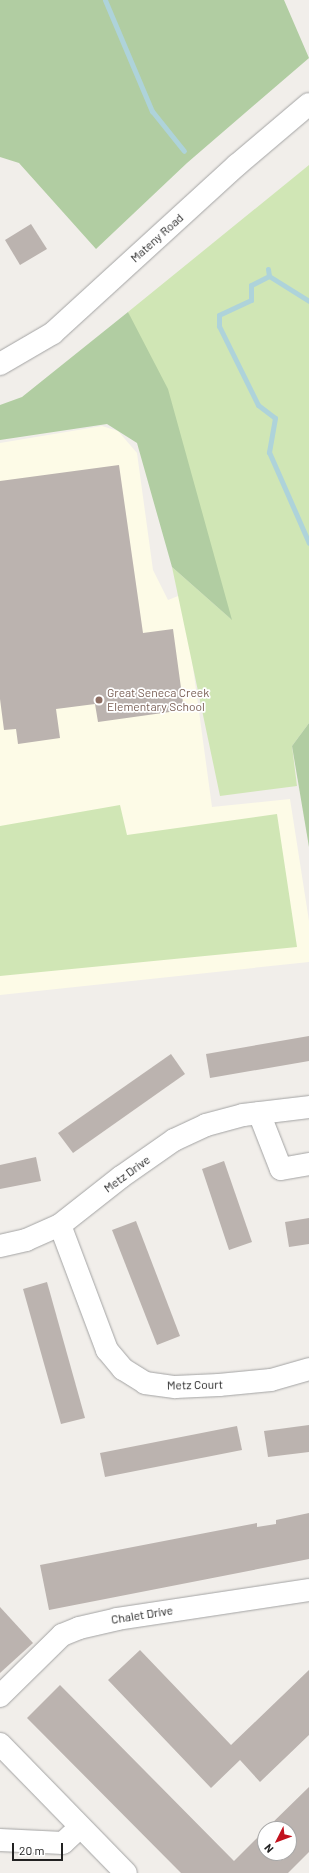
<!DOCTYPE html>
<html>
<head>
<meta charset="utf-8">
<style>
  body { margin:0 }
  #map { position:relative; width:309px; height:1873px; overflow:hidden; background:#f1eeea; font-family:Barlow,sans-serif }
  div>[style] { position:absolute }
  .education>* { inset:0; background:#fdfbe7 }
  .grass>* { inset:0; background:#d0e6b5 }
  .forest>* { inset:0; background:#b1cda2 }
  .stream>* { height:5px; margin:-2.5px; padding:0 2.5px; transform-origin:2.5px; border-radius:2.5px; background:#aed3da }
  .building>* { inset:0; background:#bbb3af }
  .roads { filter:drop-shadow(0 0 1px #a3a3a3) drop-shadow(0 0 1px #a3a3a3) }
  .minor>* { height:22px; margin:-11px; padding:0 11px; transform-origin:11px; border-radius:11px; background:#fff }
  .dots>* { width:11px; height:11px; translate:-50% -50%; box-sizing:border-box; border:2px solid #fff; border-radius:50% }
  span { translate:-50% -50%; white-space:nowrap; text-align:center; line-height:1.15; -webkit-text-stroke:3.5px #fff; paint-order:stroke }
  .street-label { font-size:12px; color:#222 }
  .education-label { font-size:12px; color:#785e54 }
  .left { translate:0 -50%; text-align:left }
  .north { position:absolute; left:257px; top:1821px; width:40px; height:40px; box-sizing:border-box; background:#fff; border:1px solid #a7a7a7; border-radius:50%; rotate:228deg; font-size:11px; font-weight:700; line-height:16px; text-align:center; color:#222 }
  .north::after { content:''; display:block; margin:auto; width:14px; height:18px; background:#c2121e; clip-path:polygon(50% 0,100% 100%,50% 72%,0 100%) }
  .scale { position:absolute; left:12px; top:1843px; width:51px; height:18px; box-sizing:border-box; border:2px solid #222; border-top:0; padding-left:5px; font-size:12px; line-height:14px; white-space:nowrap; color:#222; -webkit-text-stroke:3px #fff; paint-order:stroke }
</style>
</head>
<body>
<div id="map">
  <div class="education">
    <i style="clip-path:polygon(102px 426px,118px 431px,137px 453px,153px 570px,168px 600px,183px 594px,212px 807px,290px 799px,309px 921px,309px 962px,0 995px,0 443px)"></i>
  </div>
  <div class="grass">
    <i style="clip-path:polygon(309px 165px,309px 723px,292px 746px,297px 786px,220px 796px,172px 567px,231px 619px,128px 312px)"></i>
    <i style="clip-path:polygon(120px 805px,127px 835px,277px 814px,297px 947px,0 976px,0 826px)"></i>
  </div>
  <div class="forest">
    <i style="clip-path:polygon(0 0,284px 0,309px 58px,187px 163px,96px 249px,19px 163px,0 157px)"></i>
    <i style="clip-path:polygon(128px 312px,168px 389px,232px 620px,172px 567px,137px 443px,107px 424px,0 440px,0 405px,22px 397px)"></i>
    <i style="clip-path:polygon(309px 723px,309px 847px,292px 746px)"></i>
  </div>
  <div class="stream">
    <i style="left:105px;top:0;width:121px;rotate:67.1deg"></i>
    <i style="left:152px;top:111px;width:51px;rotate:51.3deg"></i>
    <i style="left:268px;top:269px;width:7px;rotate:82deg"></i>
    <i style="left:269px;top:276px;width:47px;rotate:32deg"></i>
    <i style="left:269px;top:276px;width:20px;rotate:153deg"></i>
    <i style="left:251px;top:285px;width:15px;rotate:90deg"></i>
    <i style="left:251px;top:300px;width:35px;rotate:155deg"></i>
    <i style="left:219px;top:315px;width:11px;rotate:90deg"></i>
    <i style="left:219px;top:326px;width:88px;rotate:63.7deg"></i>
    <i style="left:258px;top:405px;width:21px;rotate:37deg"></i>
    <i style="left:275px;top:418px;width:35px;rotate:100deg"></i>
    <i style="left:269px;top:452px;width:99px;rotate:66.3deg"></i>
  </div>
  <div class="building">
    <i style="clip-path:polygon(31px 224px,47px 249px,20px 265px,5px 240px)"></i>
    <i style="clip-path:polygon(119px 465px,143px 633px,173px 629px,184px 710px,98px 722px,95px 704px,56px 709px,60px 738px,18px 744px,16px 729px,4px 730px,0 699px,0 481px)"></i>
    <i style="clip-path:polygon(309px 1036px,309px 1061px,210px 1078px,206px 1054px)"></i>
    <i style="clip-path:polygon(171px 1054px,185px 1074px,73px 1153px,58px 1133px)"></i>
    <i style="clip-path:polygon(36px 1157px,41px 1181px,0 1189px,0 1165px)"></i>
    <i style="clip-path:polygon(224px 1161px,252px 1242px,229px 1250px,202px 1169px)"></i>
    <i style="clip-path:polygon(309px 1218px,309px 1244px,289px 1247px,285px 1222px)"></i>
    <i style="clip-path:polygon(136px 1221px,180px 1336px,157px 1345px,112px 1230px)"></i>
    <i style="clip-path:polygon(47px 1282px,85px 1418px,61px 1424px,23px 1289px)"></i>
    <i style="clip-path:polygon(309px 1425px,309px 1452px,268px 1457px,264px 1431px)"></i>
    <i style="clip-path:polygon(237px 1426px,242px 1450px,105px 1477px,100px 1453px)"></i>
    <i style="clip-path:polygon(309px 1513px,309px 1559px,49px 1610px,40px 1565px,257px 1523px,257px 1527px,276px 1524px,276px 1520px)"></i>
    <i style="clip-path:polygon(0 1607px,33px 1643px,0 1673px)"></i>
    <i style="clip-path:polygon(140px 1650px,231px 1745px,309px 1670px,309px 1735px,260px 1782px,240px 1760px,211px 1788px,108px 1680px)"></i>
    <i style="clip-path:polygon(60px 1685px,234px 1861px,265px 1830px,265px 1853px,289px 1853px,289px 1829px,266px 1829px,309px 1787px,309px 1852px,288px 1873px,181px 1873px,27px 1718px)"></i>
  </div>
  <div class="roads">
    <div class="minor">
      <i style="left:0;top:364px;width:61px;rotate:-30.3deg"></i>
      <i style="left:53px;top:333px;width:249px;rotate:-42.4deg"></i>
      <i style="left:237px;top:165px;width:94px;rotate:-40.3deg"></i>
      <i style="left:259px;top:1113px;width:60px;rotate:68.6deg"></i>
      <i style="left:281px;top:1169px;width:28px;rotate:-10deg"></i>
      <i style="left:60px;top:1225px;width:134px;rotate:69.4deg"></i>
      <i style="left:107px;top:1350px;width:25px;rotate:50deg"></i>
      <i style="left:123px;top:1369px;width:26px;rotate:32deg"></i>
      <i style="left:145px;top:1383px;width:30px;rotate:8deg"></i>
      <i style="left:175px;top:1387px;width:44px;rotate:-2.6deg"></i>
      <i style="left:219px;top:1385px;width:52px;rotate:-5.5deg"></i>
      <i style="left:271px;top:1380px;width:40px;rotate:-16deg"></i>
      <i style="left:0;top:1246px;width:27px;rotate:-13deg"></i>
      <i style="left:26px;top:1240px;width:37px;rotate:-24deg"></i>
      <i style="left:60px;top:1225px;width:78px;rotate:-38.2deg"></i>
      <i style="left:121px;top:1177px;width:65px;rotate:-34.9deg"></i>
      <i style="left:174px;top:1140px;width:35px;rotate:-25deg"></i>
      <i style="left:206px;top:1125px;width:38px;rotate:-15deg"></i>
      <i style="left:243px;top:1115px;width:66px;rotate:-6.9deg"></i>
      <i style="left:0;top:1696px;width:87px;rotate:-44.5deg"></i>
      <i style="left:62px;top:1635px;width:18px;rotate:-22deg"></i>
      <i style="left:79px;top:1628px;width:39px;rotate:-13deg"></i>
      <i style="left:117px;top:1619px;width:194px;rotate:-8.6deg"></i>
      <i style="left:0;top:1744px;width:180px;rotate:45.7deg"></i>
      <i style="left:0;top:1840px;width:63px;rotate:2.7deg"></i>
      <i style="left:63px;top:1843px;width:23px;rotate:-43deg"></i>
    </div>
  </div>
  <div class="dots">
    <i style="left:99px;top:700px;background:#8d6e63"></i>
  </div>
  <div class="street-label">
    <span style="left:157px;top:238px;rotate:-42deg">Mateny Road</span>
    <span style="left:127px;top:1174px;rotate:-36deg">Metz Drive</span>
    <span style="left:195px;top:1385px;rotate:-1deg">Metz Court</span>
    <span style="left:142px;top:1615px;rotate:-9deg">Chalet Drive</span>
  </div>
  <div class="education-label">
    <span class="left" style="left:107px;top:700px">Great Seneca Creek<br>Elementary School</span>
  </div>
  <div class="north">N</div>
  <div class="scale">20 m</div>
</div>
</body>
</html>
